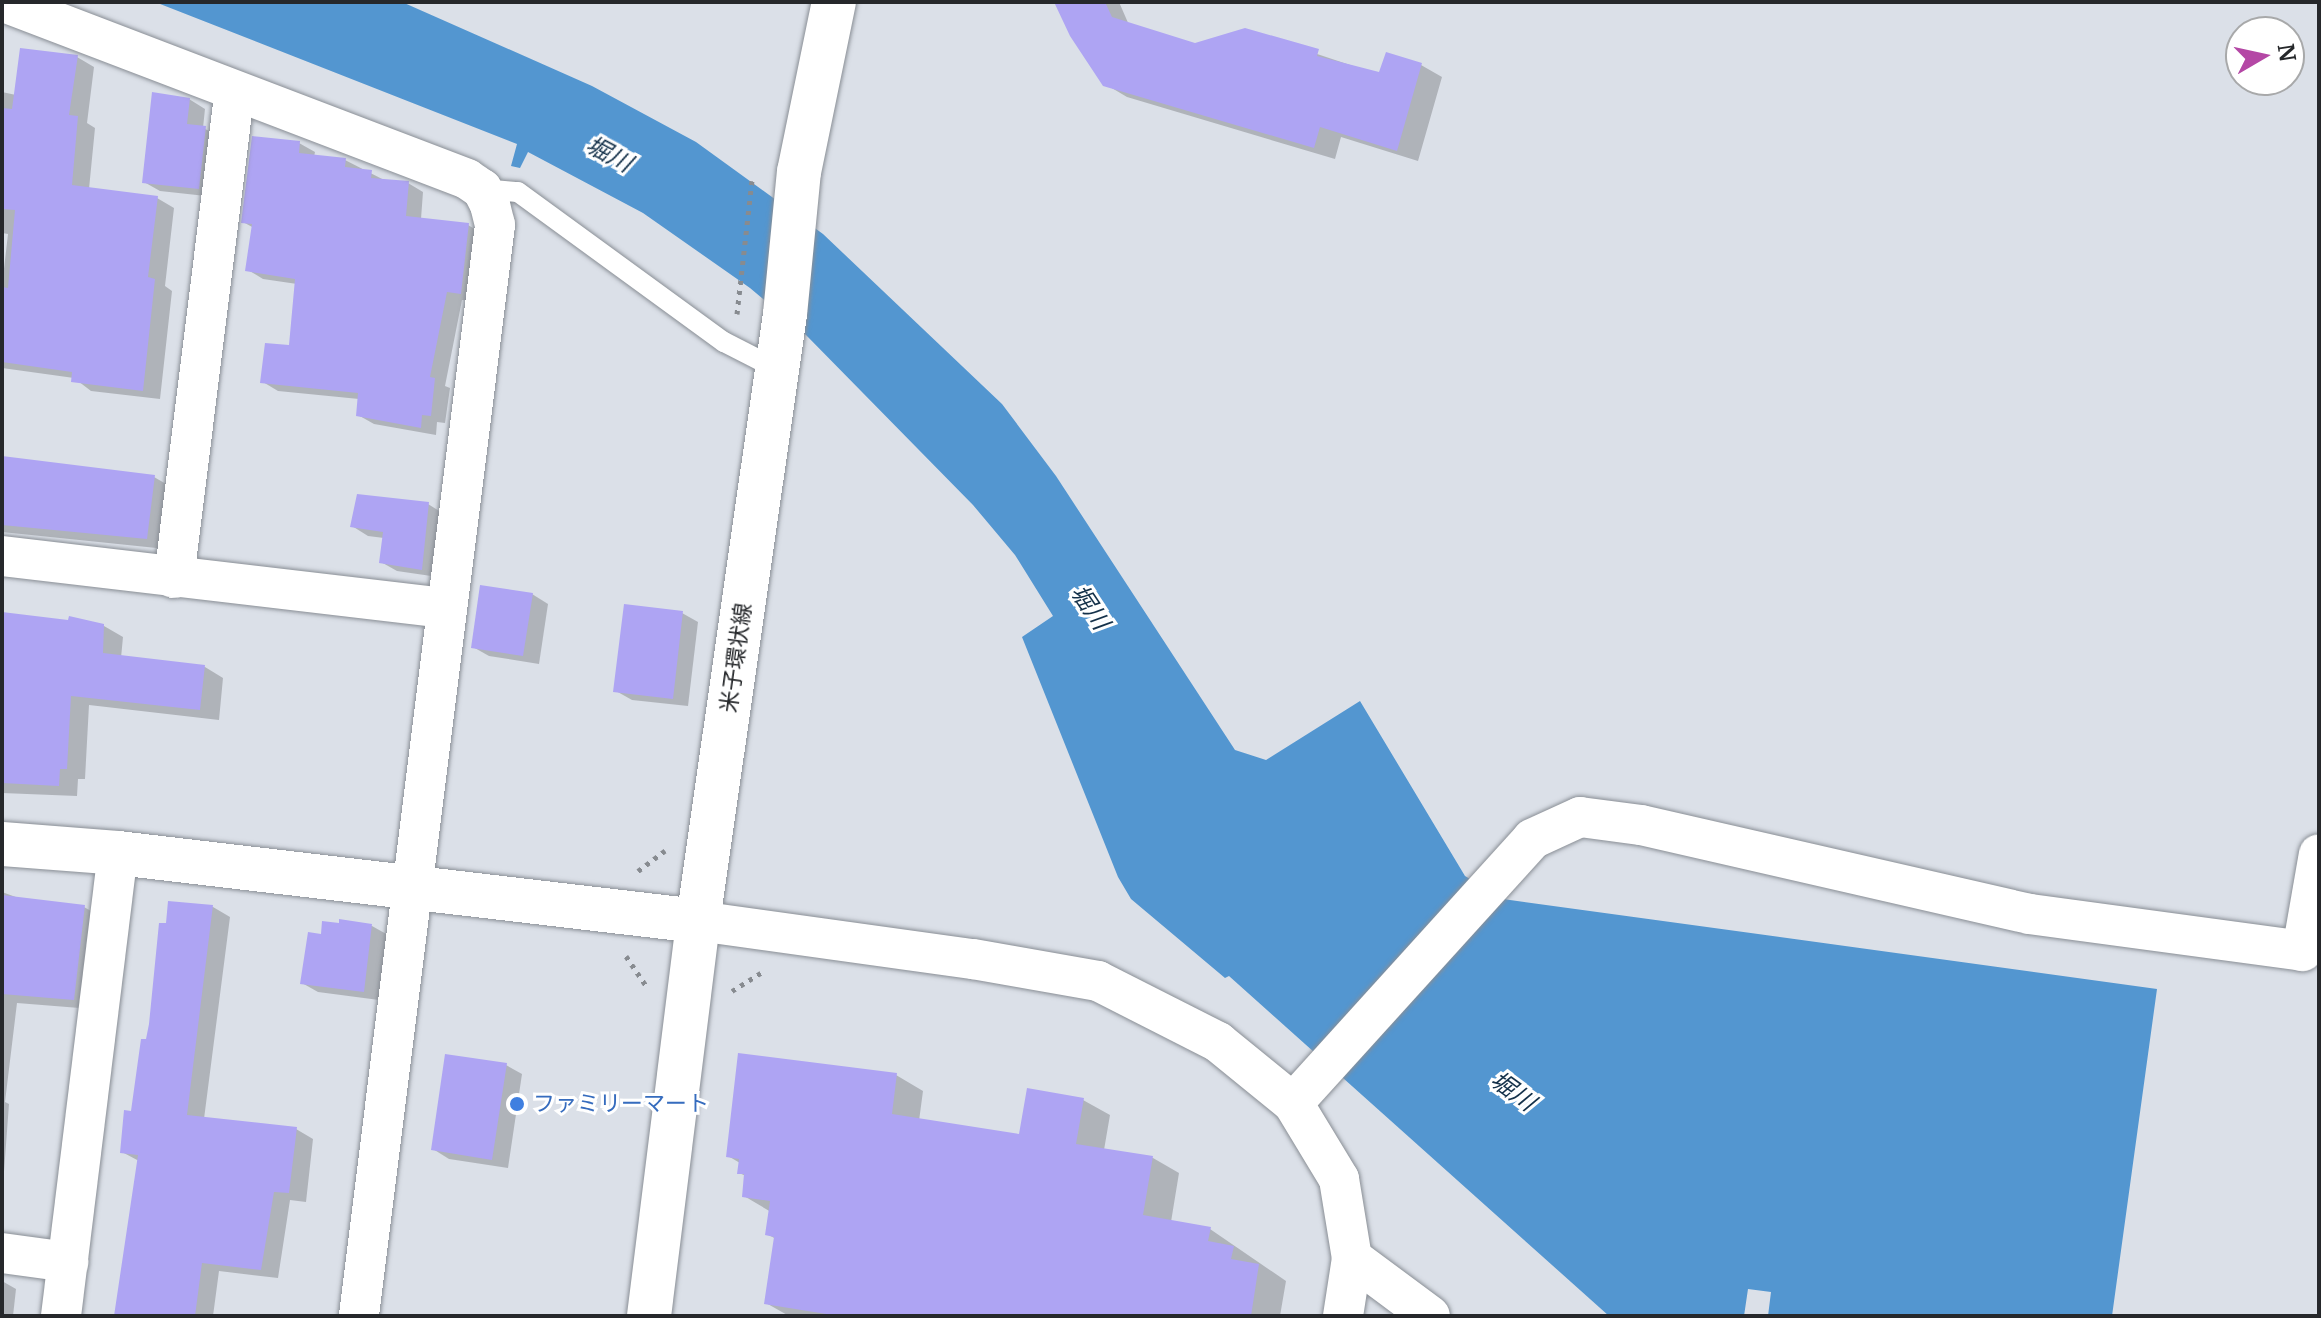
<!DOCTYPE html>
<html>
<head>
<meta charset="utf-8">
<style>
  body { margin:0 }
  #map { position:relative; width:2321px; height:1318px; overflow:hidden; background:#dbe0e8; font-family:Merriweather,"Noto Sans JP",serif }
  div>[style] { position:absolute }
  .water>* { inset:0; background:#5396d0 }
  .shadow>* { inset:0; background:#0003 }
  .building>* { inset:0; background:#aea4f3 }
  .path>* { height:5px; margin-top:-2.5px; transform-origin:0; background:repeating-linear-gradient(90deg,#878b90 0 4px,transparent 0 10px) }
  .roads { filter:drop-shadow(0 0 2px #898e95) drop-shadow(0 0 2px #898e95) }
  .service>* { height:20px; margin:-10px; padding:0 10px; transform-origin:10px; border-radius:10px; background:#fff }
  .minor>* { height:40px; margin:-20px; padding:0 20px; transform-origin:20px; border-radius:20px; background:#fff }
  .tertiary>* { height:44px; margin:-22px; padding:0 22px; transform-origin:22px; border-radius:22px; background:#fff }
  .secondary>* { height:44px; margin:-22px; padding:0 22px; transform-origin:22px; border-radius:22px; background:#fff }
  .dots>* { width:22px; height:22px; translate:-50% -50%; box-sizing:border-box; border:4px solid #fff; border-radius:50% }
  span { translate:-50% -50%; white-space:nowrap; text-align:center; line-height:1.15; -webkit-text-stroke:6px #fff; paint-order:stroke }
  .street-label { font-size:22px; color:#26282b }
  .shop-label { font-size:22px; color:#366cbe }
  .left { translate:0 -50%; text-align:left }
  .water-label { font-size:24px; color:#14314a; font-style:italic }
  .frame { position:absolute; inset:0; border:4px solid #26282b; pointer-events:none }
  .north { position:absolute; left:2225px; top:16px; width:80px; height:80px; box-sizing:border-box; background:#fff; border:2px solid #a8a9aa; border-radius:50%; rotate:81deg; font-size:22px; font-weight:700; line-height:32px; text-align:center; color:#26282b }
  .north::after { content:''; display:block; margin:auto; width:28px; height:36px; background:#b447a5; clip-path:polygon(50% 0,100% 100%,50% 72%,0 100%) }
</style>
</head>
<body>
<div id="map">
  <div class="water">
    <i style="clip-path:polygon(155px 2px,402px 2px,592px 86px,696px 142px,823px 234px,1002px 404px,1056px 476px,1235px 750px,1266px 760px,1360px 701px,1465px 876px,1503px 899px,2157px 989px,2112px 1316px,1768px 1316px,1771px 1292px,1748px 1289px,1744px 1316px,1609px 1316px,1229px 976px,1225px 978px,1131px 899px,1118px 877px,1022px 637px,1053px 616px,1015px 555px,973px 505px,806px 335px,750px 288px,643px 213px,528px 152px,520px 168px,511px 166px,517px 144px)"></i>
  </div>
  <div class="shadow">
    <i style="clip-path:polygon(1056px 2px,1119px 2px,1129px 25px,1193px 46px,1245px 30px,1380px 75px,1421px 65px,1442px 77px,1418px 161px,1341px 137px,1335px 159px,1127px 97px,1105px 84px)"></i>
    <i style="clip-path:polygon(77px 57px,94px 67px,87px 123px,95px 128px,89px 189px,157px 198px,174px 208px,165px 286px,172px 291px,160px 399px,91px 391px,74px 378px,2px 368px,2px 286px,8px 234px,2px 233px,2px 92px,16px 95px)"></i>
    <i style="clip-path:polygon(189px 99px,205px 109px,203px 128px,222px 137px,215px 197px,160px 191px,144px 182px)"></i>
    <i style="clip-path:polygon(299px 143px,315px 152px,314px 157px,345px 160px,388px 182px,408px 183px,423px 192px,421px 219px,468px 225px,483px 234px,476px 301px,462px 300px,445px 386px,450px 388px,445px 423px,437px 422px,436px 435px,374px 424px,358px 415px,359px 399px,278px 391px,263px 382px,291px 347px,297px 284px,263px 279px,248px 270px,254px 228px,243px 222px)"></i>
    <i style="clip-path:polygon(2px 459px,154px 477px,173px 488px,166px 549px,2px 532px)"></i>
    <i style="clip-path:polygon(428px 504px,444px 514px,438px 577px,397px 571px,381px 562px,384px 538px,368px 536px,352px 526px)"></i>
    <i style="clip-path:polygon(532px 594px,548px 604px,539px 664px,489px 656px,473px 647px)"></i>
    <i style="clip-path:polygon(2px 613px,104px 626px,123px 637px,121px 658px,205px 667px,223px 678px,219px 720px,89px 705px,85px 779px,78px 779px,77px 796px,2px 793px)"></i>
    <i style="clip-path:polygon(682px 613px,698px 622px,688px 706px,632px 700px,616px 691px)"></i>
    <i style="clip-path:polygon(2px 892px,24px 900px,84px 907px,103px 918px,92px 1009px,17px 1003px,5px 1102px,9px 1104px,2px 1199px)"></i>
    <i style="clip-path:polygon(170px 903px,213px 907px,230px 917px,204px 1119px,296px 1129px,313px 1139px,306px 1202px,290px 1200px,278px 1278px,219px 1271px,213px 1316px,115px 1316px,139px 1161px,122px 1152px,148px 1041px)"></i>
    <i style="clip-path:polygon(324px 923px,372px 926px,388px 935px,379px 1000px,318px 992px,302px 983px,322px 936px)"></i>
    <i style="clip-path:polygon(506px 1065px,522px 1074px,508px 1168px,449px 1159px,433px 1149px)"></i>
    <i style="clip-path:polygon(896px 1075px,923px 1091px,919px 1121px,1020px 1136px,1083px 1100px,1110px 1115px,1104px 1150px,1153px 1158px,1179px 1173px,1171px 1222px,1210px 1229px,1286px 1281px,1280px 1316px,789px 1316px,766px 1303px,776px 1239px,767px 1234px,771px 1212px,744px 1196px,746px 1176px,739px 1173px,740px 1163px,728px 1156px)"></i>
    <i style="clip-path:polygon(2px 1281px,16px 1289px,13px 1316px,2px 1316px)"></i>
  </div>
  <div class="building">
    <i style="clip-path:polygon(1054px 2px,1105px 2px,1112px 17px,1195px 43px,1245px 28px,1319px 49px,1317px 56px,1379px 72px,1386px 52px,1422px 63px,1397px 151px,1320px 127px,1314px 148px,1103px 86px,1070px 36px)"></i>
    <i style="clip-path:polygon(20px 48px,78px 55px,69px 115px,78px 116px,72px 185px,158px 196px,148px 277px,155px 279px,143px 391px,71px 382px,72px 372px,2px 362px,2px 287px,8px 288px,15px 210px,2px 209px,2px 108px,12px 109px)"></i>
    <i style="clip-path:polygon(152px 92px,190px 98px,187px 124px,206px 126px,199px 189px,142px 183px)"></i>
    <i style="clip-path:polygon(252px 136px,300px 141px,299px 153px,346px 158px,345px 167px,372px 170px,371px 178px,409px 181px,406px 216px,469px 223px,461px 294px,447px 292px,430px 377px,435px 378px,431px 416px,422px 415px,421px 428px,356px 416px,358px 393px,260px 383px,265px 343px,289px 345px,295px 279px,245px 271px,252px 224px,241px 223px)"></i>
    <i style="clip-path:polygon(2px 456px,155px 475px,147px 539px,2px 525px)"></i>
    <i style="clip-path:polygon(357px 494px,429px 502px,422px 570px,379px 563px,383px 532px,350px 527px)"></i>
    <i style="clip-path:polygon(480px 585px,533px 593px,523px 656px,471px 648px)"></i>
    <i style="clip-path:polygon(624px 604px,683px 611px,673px 699px,613px 692px)"></i>
    <i style="clip-path:polygon(2px 612px,68px 620px,69px 616px,104px 624px,103px 653px,205px 665px,200px 710px,71px 696px,67px 769px,60px 769px,59px 786px,2px 783px)"></i>
    <i style="clip-path:polygon(2px 895px,85px 905px,74px 1000px,2px 994px)"></i>
    <i style="clip-path:polygon(168px 901px,213px 905px,187px 1115px,297px 1127px,289px 1193px,274px 1192px,261px 1270px,202px 1263px,195px 1316px,114px 1316px,138px 1155px,120px 1153px,124px 1110px,131px 1111px,141px 1039px,146px 1039px,149px 1024px,159px 923px,166px 923px)"></i>
    <i style="clip-path:polygon(339px 919px,372px 924px,364px 992px,300px 984px,308px 932px,321px 934px,322px 921px,339px 923px)"></i>
    <i style="clip-path:polygon(738px 1053px,897px 1073px,892px 1114px,1019px 1134px,1027px 1088px,1084px 1098px,1076px 1144px,1153px 1156px,1143px 1215px,1211px 1227px,1208px 1241px,1234px 1246px,1231px 1259px,1259px 1264px,1251px 1316px,839px 1316px,764px 1304px,774px 1237px,765px 1235px,770px 1201px,742px 1197px,744px 1174px,737px 1174px,739px 1159px,726px 1157px)"></i>
    <i style="clip-path:polygon(445px 1054px,507px 1063px,492px 1160px,431px 1150px)"></i>
  </div>
  <div class="path">
    <i style="left:737px;top:314px;width:134px;rotate:-83.6deg"></i>
    <i style="left:638px;top:871px;width:34px;rotate:-37deg"></i>
    <i style="left:626px;top:956px;width:37px;rotate:56deg"></i>
    <i style="left:732px;top:991px;width:34px;rotate:-32deg"></i>
  </div>
  <div class="roads">
    <div class="service">
      <i style="left:482px;top:189px;width:36px;rotate:5deg"></i>
      <i style="left:518px;top:192px;width:255px;rotate:36.1deg"></i>
      <i style="left:724px;top:342px;width:59px;rotate:27deg"></i>
    </div>
    <div class="minor">
      <i style="left:4px;top:2px;width:496px;rotate:20.9deg"></i>
      <i style="left:467px;top:179px;width:18px;rotate:34deg"></i>
      <i style="left:482px;top:189px;width:18px;rotate:63deg"></i>
      <i style="left:490px;top:205px;width:21px;rotate:76deg"></i>
      <i style="left:495px;top:225px;width:1099px;rotate:97.11deg"></i>
      <i style="left:2px;top:556px;width:446px;rotate:6.7deg"></i>
      <i style="left:174px;top:578px;width:489px;rotate:-82.9deg"></i>
      <i style="left:698px;top:921px;width:278px;rotate:7.9deg"></i>
      <i style="left:973px;top:959px;width:127px;rotate:10deg"></i>
      <i style="left:1098px;top:981px;width:135px;rotate:26.9deg"></i>
      <i style="left:1218px;top:1042px;width:97px;rotate:39.1deg"></i>
      <i style="left:1293px;top:1103px;width:89px;rotate:58.8deg"></i>
      <i style="left:1339px;top:1179px;width:80px;rotate:80.7deg"></i>
      <i style="left:1352px;top:1258px;width:59px;rotate:98.8deg"></i>
      <i style="left:1293px;top:1103px;width:356px;rotate:-47.8deg"></i>
      <i style="left:1532px;top:839px;width:53px;rotate:-24.6deg"></i>
      <i style="left:1580px;top:817px;width:62px;rotate:7.5deg"></i>
      <i style="left:1641px;top:825px;width:399px;rotate:12.9deg"></i>
      <i style="left:2030px;top:914px;width:275px;rotate:7.7deg"></i>
      <i style="left:2302px;top:951px;width:98px;rotate:-80.1deg"></i>
      <i style="left:2px;top:1253px;width:67px;rotate:7.8deg"></i>
      <i style="left:1352px;top:1258px;width:97px;rotate:36.6deg"></i>
      <i style="left:61px;top:1316px;width:466px;rotate:-83deg"></i>
    </div>
    <div class="tertiary">
      <i style="left:2px;top:844px;width:116px;rotate:4.4deg"></i>
      <i style="left:118px;top:853px;width:584px;rotate:6.69deg"></i>
    </div>
    <div class="secondary">
      <i style="left:649px;top:1316px;width:398px;rotate:-82.9deg"></i>
      <i style="left:698px;top:921px;width:613px;rotate:-81.84deg"></i>
      <i style="left:785px;top:314px;width:143px;rotate:-84.4deg"></i>
      <i style="left:799px;top:172px;width:174px;rotate:-78.4deg"></i>
    </div>
  </div>
  <div class="dots">
    <i style="left:517px;top:1104px;background:#3f7fe0"></i>
  </div>
  <div class="street-label">
    <span style="left:736px;top:658px;rotate:-82deg">米子環状線</span>
  </div>
  <div class="shop-label">
    <span class="left" style="left:533px;top:1104px">ファミリーマート</span>
  </div>
  <div class="water-label">
    <span style="left:609px;top:154px;rotate:28deg">堀川</span>
    <span style="left:1090px;top:607px;rotate:56deg">堀川</span>
    <span style="left:1513px;top:1091px;rotate:36deg">堀川</span>
  </div>
  <div class="frame"></div>
  <div class="north">N</div>
</div>
</body>
</html>
